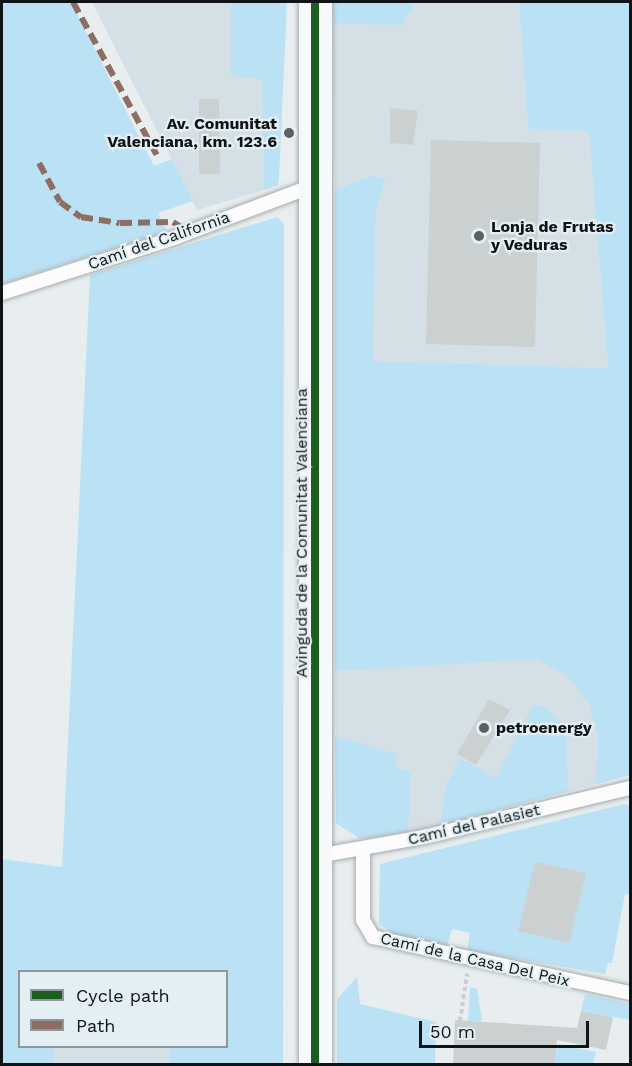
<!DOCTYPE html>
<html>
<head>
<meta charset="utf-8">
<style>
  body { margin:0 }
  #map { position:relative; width:632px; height:1066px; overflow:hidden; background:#e8eef0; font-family:"Work Sans",sans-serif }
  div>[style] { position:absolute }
  .built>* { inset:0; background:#d4e0e5 }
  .green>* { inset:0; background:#bbe1f4 }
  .building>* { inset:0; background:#cbd0d1 }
  .path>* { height:4px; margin-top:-2px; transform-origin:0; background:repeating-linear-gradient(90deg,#cccece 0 4.5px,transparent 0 7.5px) }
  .roads { filter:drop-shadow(0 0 2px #a7abad) drop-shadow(0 0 2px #a7abad) }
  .service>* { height:14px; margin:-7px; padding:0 7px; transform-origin:7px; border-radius:7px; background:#fcfcfd }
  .secondary>* { height:33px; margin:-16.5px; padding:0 16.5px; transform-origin:16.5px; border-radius:16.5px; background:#f6f8fa }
  .quiet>* { height:6px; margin-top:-3px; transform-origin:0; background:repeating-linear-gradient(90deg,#8d6e63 0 12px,transparent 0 18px) }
  .cycleway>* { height:8px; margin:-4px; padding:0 4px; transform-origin:4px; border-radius:4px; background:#1b5e20 }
  .dots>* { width:16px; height:16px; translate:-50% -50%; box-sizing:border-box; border:3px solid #e4eff4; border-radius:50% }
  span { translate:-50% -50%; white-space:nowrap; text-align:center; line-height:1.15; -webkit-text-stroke:4.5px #e4eff4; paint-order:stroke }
  .poi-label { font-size:16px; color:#111416; font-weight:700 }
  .right { translate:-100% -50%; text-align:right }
  .left { translate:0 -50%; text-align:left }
  .street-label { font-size:16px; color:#111416 }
  .frame { position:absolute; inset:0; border:3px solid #111416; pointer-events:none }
  .legend { position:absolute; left:18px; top:970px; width:210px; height:78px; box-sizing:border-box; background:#e4eff4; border:2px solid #90979b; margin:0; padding:8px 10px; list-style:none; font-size:18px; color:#111416 }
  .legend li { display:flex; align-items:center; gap:12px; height:30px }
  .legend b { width:30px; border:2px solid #90979b }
  .scale { position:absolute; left:419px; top:1021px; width:170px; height:27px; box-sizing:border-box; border:3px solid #111416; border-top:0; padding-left:8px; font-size:18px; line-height:21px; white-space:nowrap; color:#111416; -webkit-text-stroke:4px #e4eff4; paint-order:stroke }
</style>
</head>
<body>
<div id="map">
  <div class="built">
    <i style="clip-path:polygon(92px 2px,269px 2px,262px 79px,264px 190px,197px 210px)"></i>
    <i style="clip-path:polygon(333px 2px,519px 2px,528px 129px,589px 132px,608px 368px,373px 361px,376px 211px,386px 178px,368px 176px,335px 190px)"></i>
    <i style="clip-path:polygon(630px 554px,630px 775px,441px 825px,374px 838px,359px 838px,336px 823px,335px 578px)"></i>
    <i style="clip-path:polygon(54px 1047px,170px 1047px,170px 1064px,53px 1064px)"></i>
  </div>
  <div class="green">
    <i style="clip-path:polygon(2px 2px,71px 2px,154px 166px,172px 159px,193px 201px,158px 213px,167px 231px,2px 284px)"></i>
    <i style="clip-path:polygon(231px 2px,287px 2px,279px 179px,278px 185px,264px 190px,262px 79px,231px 76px)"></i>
    <i style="clip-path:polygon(333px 2px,414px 2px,412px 12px,405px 16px,404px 25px,334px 23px)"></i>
    <i style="clip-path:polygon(519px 2px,630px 2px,630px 775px,596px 784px,598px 734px,589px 704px,569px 677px,536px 659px,335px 671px,335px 190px,369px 176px,386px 178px,376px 211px,373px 361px,608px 368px,589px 132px,528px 129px)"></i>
    <i style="clip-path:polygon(277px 217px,284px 224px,283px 1064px,170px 1064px,170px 1047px,226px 1046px,226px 972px,20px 972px,20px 1046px,54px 1047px,53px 1064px,2px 1064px,2px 859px,62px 867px,90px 275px)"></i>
    <i style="clip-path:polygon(534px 704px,548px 709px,566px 728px,568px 791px,441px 825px,445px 789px,460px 758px,496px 778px)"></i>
    <i style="clip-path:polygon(335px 736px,397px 754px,395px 768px,411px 771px,408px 832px,359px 838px,336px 823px)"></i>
    <i style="clip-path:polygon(624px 804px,630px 806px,630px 895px,625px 894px,612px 963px,608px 963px,605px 974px,467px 950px,470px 933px,452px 929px,447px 946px,394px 935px,379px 924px,380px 864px)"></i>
    <i style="clip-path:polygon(357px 977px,360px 1004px,436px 1022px,435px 1064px,337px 1064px,337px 999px)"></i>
    <i style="clip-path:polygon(470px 987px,477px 989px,482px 1021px,468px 1021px)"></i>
    <i style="clip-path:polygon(585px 994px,630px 1004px,630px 1020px,581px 1011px)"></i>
    <i style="clip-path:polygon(557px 1044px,596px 1052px,593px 1064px,555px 1064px)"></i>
  </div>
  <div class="building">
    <i style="clip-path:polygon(199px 99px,219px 99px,220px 174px,199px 174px)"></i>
    <i style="clip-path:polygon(390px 108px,418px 111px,413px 145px,390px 143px)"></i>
    <i style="clip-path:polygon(431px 140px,540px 143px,535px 347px,426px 344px)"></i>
    <i style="clip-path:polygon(489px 699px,510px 710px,476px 765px,457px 754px)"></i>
    <i style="clip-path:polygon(535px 862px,586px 873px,569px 943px,518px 931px)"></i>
    <i style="clip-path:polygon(581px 1011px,613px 1017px,606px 1050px,557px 1040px,555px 1065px,453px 1065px,455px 1020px,577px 1028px)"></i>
  </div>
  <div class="path">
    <i style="left:460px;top:1021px;width:48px;rotate:-81.5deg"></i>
  </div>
  <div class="roads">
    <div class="service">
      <i style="left:2px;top:293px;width:181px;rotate:-17.7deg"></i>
      <i style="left:174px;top:238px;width:151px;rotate:-20.6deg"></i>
      <i style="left:363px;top:849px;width:71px;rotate:90deg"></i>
      <i style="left:363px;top:920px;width:20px;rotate:60deg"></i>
      <i style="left:373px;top:937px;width:263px;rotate:12.3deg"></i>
      <i style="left:317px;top:856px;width:109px;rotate:-10.1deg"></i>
      <i style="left:424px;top:837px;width:212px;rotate:-13.4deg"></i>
    </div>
    <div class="secondary">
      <i style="left:315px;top:2px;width:1062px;rotate:90deg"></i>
    </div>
  </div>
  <div class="quiet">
    <i style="left:73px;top:2px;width:177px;rotate:61.3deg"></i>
    <i style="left:39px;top:163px;width:44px;rotate:61.7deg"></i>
    <i style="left:60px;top:202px;width:26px;rotate:36deg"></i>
    <i style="left:81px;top:217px;width:39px;rotate:9deg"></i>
    <i style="left:120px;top:223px;width:53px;rotate:-1.1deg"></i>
    <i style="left:173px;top:222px;width:19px;rotate:32deg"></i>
  </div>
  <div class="cycleway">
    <i style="left:315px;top:2px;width:1062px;rotate:90deg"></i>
  </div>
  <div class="dots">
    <i style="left:289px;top:133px;background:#5c6062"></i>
    <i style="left:479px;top:236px;background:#5c6062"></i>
    <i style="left:484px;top:728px;background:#5c6062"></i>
  </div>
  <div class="poi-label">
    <span class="right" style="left:277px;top:133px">Av. Comunitat<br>Valenciana, km. 123.6</span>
    <span class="left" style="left:491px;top:236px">Lonja de Frutas<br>y Veduras</span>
    <span class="left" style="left:496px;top:728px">petroenergy</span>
  </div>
  <div class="street-label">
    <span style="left:159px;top:241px;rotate:-19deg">Camí del California</span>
    <span style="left:302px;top:533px;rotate:-90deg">Avinguda de la Comunitat Valenciana</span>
    <span style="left:474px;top:825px;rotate:-13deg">Camí del Palasiet</span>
    <span style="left:475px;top:960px;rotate:13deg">Camí de la Casa Del Peix</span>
  </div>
  <div class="frame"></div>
  <ul class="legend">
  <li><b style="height:8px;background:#1b5e20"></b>Cycle path</li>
  <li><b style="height:8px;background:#8d6e63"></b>Path</li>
  </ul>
  <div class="scale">50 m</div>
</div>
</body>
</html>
